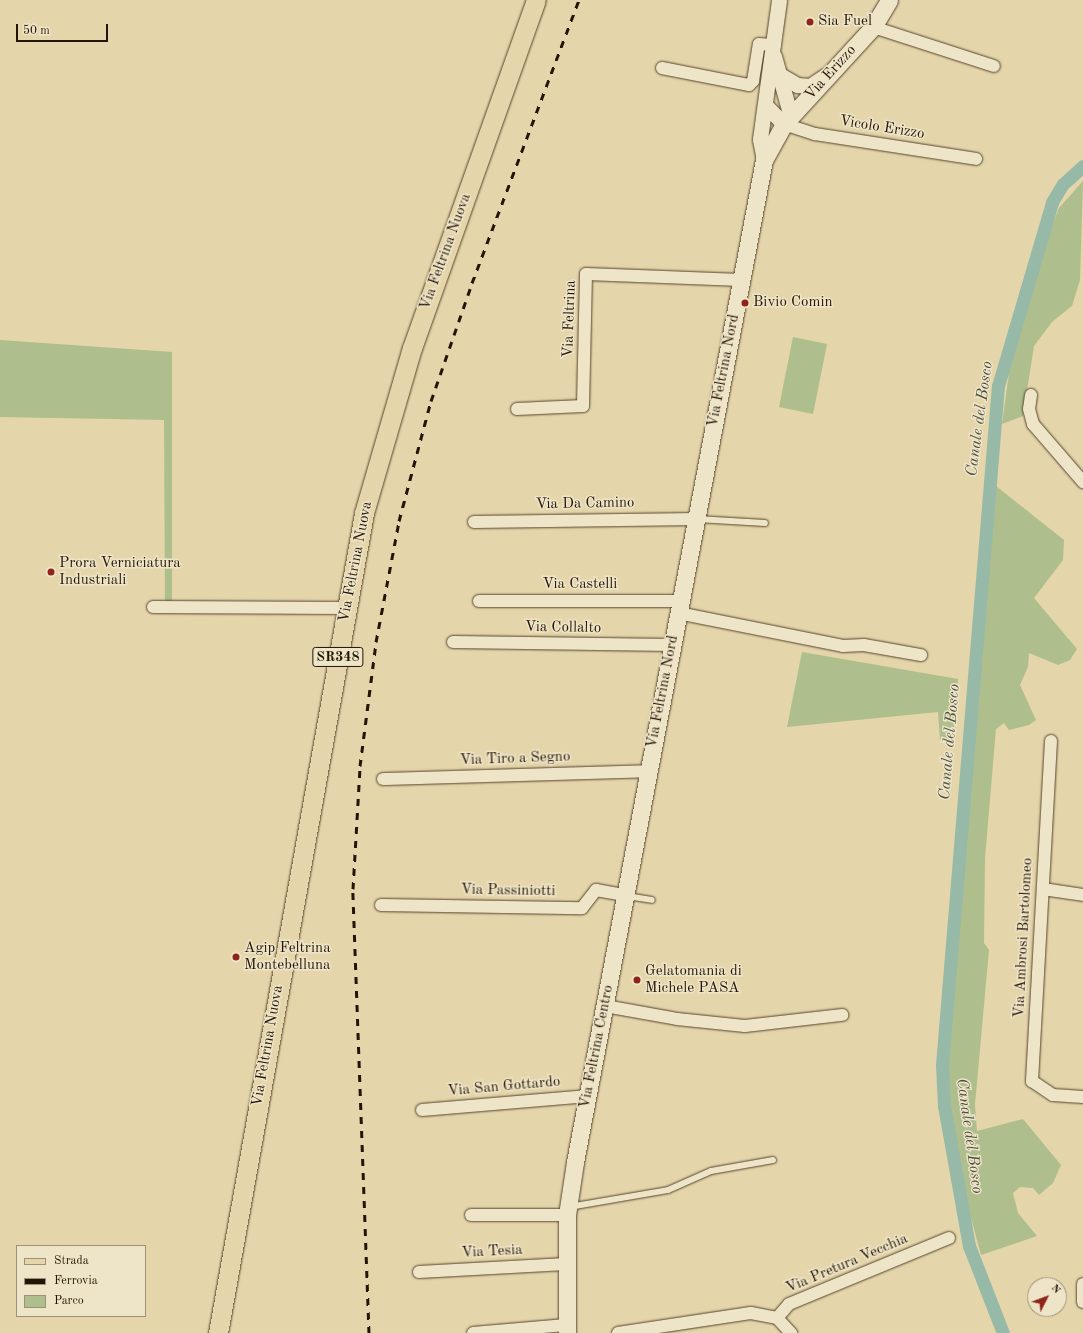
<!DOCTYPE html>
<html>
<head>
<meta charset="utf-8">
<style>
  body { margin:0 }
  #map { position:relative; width:1083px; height:1333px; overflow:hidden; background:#e5d5aa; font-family:"Old Standard TT",serif }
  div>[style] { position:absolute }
  .green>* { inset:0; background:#afbe8d }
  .canal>* { height:13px; margin:-6.5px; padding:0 6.5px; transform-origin:6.5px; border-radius:6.5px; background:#96b9a8 }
  .roads { filter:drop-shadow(0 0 1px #54452d) drop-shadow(0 0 1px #54452d) }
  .service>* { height:6px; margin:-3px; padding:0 3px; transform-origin:3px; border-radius:3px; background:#eee4c8 }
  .minor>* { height:12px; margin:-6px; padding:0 6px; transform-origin:6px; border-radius:6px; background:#eee4c8 }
  .tertiary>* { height:15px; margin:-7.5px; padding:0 7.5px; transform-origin:7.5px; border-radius:7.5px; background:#eee4c8 }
  .secondary>* { height:17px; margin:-8.5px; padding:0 8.5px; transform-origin:8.5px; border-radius:8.5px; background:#eee4c8 }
  .primary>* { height:19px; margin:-9.5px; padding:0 9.5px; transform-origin:9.5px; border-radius:9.5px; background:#e5d5aa }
  .rail>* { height:3px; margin-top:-1.5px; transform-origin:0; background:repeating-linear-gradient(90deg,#231503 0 7px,transparent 0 14px) }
  .dots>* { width:11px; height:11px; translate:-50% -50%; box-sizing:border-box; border:2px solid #eee4c8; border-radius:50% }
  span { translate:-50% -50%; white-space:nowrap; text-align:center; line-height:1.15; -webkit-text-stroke:3px #eee4c8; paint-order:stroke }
  .shield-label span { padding:1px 3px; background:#eee4c8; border:1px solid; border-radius:3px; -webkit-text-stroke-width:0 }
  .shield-label { font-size:14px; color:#231503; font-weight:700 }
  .poi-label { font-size:15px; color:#231503 }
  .left { translate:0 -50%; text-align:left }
  .street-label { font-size:15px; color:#231503 }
  .water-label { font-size:16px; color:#4b4e3d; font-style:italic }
  .legend { position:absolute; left:16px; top:1245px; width:130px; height:72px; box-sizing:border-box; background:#eee4c8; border:1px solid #9d9179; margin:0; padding:5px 7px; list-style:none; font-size:12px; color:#231503 }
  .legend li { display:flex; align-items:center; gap:8px; height:20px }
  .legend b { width:20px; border:1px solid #9d9179 }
  .north { position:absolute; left:1027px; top:1277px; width:40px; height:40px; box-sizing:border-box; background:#eee4c8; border:1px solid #9d9179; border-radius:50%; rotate:48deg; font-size:11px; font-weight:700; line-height:16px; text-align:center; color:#231503 }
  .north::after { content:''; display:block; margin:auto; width:14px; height:18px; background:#8f2418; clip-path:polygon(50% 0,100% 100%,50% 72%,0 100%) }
  .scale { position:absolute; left:16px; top:24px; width:92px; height:18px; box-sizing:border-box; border:2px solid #231503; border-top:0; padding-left:5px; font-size:12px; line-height:14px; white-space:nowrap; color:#231503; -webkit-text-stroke:3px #eee4c8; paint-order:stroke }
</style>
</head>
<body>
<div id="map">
  <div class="green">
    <i style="clip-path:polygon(1083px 181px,1080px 280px,1072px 306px,1052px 322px,1034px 346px,1023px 416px,1002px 424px,1009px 373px,1047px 239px,1059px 208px)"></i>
    <i style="clip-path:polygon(793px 337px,827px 344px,813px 414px,779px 407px)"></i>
    <i style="clip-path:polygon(0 340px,172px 352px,172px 611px,165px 611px,164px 420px,0 417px)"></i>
    <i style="clip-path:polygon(996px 486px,1064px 540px,1063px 560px,1034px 598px,1077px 649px,1070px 660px,1058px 665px,1029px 653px,1028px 667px,1020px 685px,1036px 720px,1029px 725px,1009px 730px,1004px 723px,996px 729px,985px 858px,984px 943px,989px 950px,975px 1105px,977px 1131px,1023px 1119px,1061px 1165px,1053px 1183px,1039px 1195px,1033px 1188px,1020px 1187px,1013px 1193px,1018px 1213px,1037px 1236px,981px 1255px,958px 1170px,946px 1099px,970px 755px)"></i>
    <i style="clip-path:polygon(802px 652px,958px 679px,953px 739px,940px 739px,938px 712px,787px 727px)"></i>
  </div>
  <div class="canal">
    <i style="left:1003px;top:1333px;width:93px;rotate:-111.3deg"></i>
    <i style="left:969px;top:1246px;width:142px;rotate:-100.1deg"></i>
    <i style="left:944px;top:1106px;width:41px;rotate:-92.8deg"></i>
    <i style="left:942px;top:1065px;width:681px;rotate:-85.29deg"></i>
    <i style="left:998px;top:386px;width:192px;rotate:-73.6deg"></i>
    <i style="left:1052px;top:202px;width:21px;rotate:-59deg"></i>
    <i style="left:1063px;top:184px;width:27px;rotate:-42deg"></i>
  </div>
  <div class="roads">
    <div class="service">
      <i style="left:697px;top:519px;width:68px;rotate:3.4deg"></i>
      <i style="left:627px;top:896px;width:25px;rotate:9deg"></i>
      <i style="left:569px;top:1207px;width:100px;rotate:-9.7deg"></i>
      <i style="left:668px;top:1190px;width:47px;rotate:-23.8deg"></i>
      <i style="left:711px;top:1171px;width:63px;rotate:-10.1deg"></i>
    </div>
    <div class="minor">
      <i style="left:873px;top:27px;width:127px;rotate:17.9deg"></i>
      <i style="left:662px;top:68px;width:89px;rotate:11.1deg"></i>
      <i style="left:749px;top:85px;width:6px;rotate:-45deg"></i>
      <i style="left:753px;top:81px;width:37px;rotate:-81deg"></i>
      <i style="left:759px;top:44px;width:16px;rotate:4deg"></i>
      <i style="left:784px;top:124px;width:33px;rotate:18deg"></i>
      <i style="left:815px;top:134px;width:163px;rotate:8.8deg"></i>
      <i style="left:1031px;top:395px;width:14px;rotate:98deg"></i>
      <i style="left:1029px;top:409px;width:16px;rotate:75deg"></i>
      <i style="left:1033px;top:424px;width:77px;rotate:49.2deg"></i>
      <i style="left:517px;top:409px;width:66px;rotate:-2.6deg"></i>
      <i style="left:583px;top:406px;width:132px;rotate:-88.7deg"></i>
      <i style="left:586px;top:274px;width:155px;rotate:2.2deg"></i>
      <i style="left:474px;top:522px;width:223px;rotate:-0.8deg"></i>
      <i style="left:479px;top:601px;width:201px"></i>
      <i style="left:153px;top:607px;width:194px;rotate:0.3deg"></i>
      <i style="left:678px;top:613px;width:168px;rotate:11.3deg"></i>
      <i style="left:843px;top:646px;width:21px;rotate:-3deg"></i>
      <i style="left:864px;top:645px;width:58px;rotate:10deg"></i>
      <i style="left:453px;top:642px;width:219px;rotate:0.8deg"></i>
      <i style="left:1051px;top:741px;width:341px;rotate:93.2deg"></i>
      <i style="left:1032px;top:1081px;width:25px;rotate:34deg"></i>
      <i style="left:1053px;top:1095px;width:30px;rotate:4deg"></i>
      <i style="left:383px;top:779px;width:266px;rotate:-1.7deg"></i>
      <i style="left:1043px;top:889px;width:40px;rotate:8.5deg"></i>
      <i style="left:381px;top:905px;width:201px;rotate:0.9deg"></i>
      <i style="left:582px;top:908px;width:23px;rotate:-52deg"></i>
      <i style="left:596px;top:890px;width:29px;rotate:10deg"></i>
      <i style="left:605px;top:1006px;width:73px;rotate:10.2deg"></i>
      <i style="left:677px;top:1019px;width:68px;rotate:5.9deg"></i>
      <i style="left:745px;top:1026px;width:98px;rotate:-6.5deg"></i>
      <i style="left:422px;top:1110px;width:167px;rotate:-4.8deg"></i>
      <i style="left:471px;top:1215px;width:96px"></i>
      <i style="left:419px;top:1272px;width:147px;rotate:-3.1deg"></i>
      <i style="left:1083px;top:1284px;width:18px;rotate:90deg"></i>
      <i style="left:777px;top:1318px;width:18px;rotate:-49deg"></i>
      <i style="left:789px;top:1304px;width:173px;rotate:-22.4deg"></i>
      <i style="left:777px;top:1318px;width:21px;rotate:47deg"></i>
      <i style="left:473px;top:1333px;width:93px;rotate:-4.9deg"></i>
      <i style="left:618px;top:1333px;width:134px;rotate:-8.6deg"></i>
      <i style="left:751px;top:1313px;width:26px;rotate:11deg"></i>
    </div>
    <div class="tertiary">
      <i style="left:774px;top:56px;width:63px;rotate:74.4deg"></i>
      <i style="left:780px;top:75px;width:20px;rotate:30deg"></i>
      <i style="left:797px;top:85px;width:13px;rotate:4deg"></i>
      <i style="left:810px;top:86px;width:18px;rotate:-34deg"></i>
      <i style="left:765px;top:105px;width:27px;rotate:45deg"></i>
      <i style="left:764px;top:160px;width:21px;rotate:-101deg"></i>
      <i style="left:760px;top:139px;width:140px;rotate:-82.2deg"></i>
    </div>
    <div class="secondary">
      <i style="left:567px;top:1333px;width:118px;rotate:-90deg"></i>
      <i style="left:567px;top:1215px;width:54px;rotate:-81.4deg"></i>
      <i style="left:575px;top:1162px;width:1020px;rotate:-79.32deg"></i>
      <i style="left:764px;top:160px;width:41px;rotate:-60.9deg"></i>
      <i style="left:784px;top:124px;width:132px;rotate:-47.5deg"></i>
      <i style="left:873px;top:27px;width:31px;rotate:-59deg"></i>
    </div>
    <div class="primary">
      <i style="left:218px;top:1333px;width:833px;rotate:-79.9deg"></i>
      <i style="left:364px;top:513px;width:172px;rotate:-73.8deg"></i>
      <i style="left:412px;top:348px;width:369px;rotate:-70.4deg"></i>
    </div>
  </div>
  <div class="rail">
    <i style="left:369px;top:1333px;width:444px;rotate:-92.1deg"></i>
    <i style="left:353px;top:889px;width:123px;rotate:-86.7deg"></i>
    <i style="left:360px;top:766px;width:125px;rotate:-82.6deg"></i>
    <i style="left:376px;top:642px;width:123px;rotate:-79.2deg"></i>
    <i style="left:399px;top:521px;width:124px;rotate:-75.1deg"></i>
    <i style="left:431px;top:401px;width:125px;rotate:-70.8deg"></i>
    <i style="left:472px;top:283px;width:303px;rotate:-69.3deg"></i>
  </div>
  <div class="dots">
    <i style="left:810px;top:22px;background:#8f2418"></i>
    <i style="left:745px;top:303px;background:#8f2418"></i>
    <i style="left:51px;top:572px;background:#8f2418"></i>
    <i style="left:236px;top:957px;background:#8f2418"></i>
    <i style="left:637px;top:980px;background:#8f2418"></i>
  </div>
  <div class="shield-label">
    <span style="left:338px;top:657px">SR348</span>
  </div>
  <div class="poi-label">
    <span class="left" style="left:818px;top:22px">Sia Fuel</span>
    <span class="left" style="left:753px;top:303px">Bivio Comin</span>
    <span class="left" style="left:59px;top:572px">Prora Verniciatura<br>Industriali</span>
    <span class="left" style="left:244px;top:957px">Agip Feltrina<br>Montebelluna</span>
    <span class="left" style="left:645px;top:980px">Gelatomania di<br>Michele PASA</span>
  </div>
  <div class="street-label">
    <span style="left:831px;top:73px;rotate:-48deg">Via Erizzo</span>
    <span style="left:882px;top:128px;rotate:9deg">Vicolo Erizzo</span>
    <span style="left:446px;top:252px;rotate:-70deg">Via Feltrina Nuova</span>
    <span style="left:570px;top:319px;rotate:-88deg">Via Feltrina</span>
    <span style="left:724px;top:371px;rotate:-79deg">Via Feltrina Nord</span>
    <span style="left:585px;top:504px;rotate:-1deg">Via Da Camino</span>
    <span style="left:356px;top:562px;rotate:-79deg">Via Feltrina Nuova</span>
    <span style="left:580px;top:585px">Via Castelli</span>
    <span style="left:563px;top:628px;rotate:1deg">Via Collalto</span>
    <span style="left:663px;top:692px;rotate:-79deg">Via Feltrina Nord</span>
    <span style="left:515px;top:759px;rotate:-2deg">Via Tiro a Segno</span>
    <span style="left:508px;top:891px;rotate:1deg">Via Passiniotti</span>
    <span style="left:1024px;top:938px;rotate:-87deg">Via Ambrosi Bartolomeo</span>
    <span style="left:268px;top:1046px;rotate:-80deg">Via Feltrina Nuova</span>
    <span style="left:597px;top:1047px;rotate:-79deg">Via Feltrina Centro</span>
    <span style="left:504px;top:1087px;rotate:-5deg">Via San Gottardo</span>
    <span style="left:492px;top:1252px;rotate:-3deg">Via Tesia</span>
    <span style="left:847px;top:1264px;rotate:-23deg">Via Pretura Vecchia</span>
  </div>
  <div class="water-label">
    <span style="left:980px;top:419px;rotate:-82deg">Canale del Bosco</span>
    <span style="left:950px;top:742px;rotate:-85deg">Canale del Bosco</span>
    <span style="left:969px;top:1136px;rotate:82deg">Canale del Bosco</span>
  </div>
  <ul class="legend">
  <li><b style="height:5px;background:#e5d5aa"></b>Strada</li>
  <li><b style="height:5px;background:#231503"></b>Ferrovia</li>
  <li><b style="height:11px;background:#afbe8d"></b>Parco</li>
  </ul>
  <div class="north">N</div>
  <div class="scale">50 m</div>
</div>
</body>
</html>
